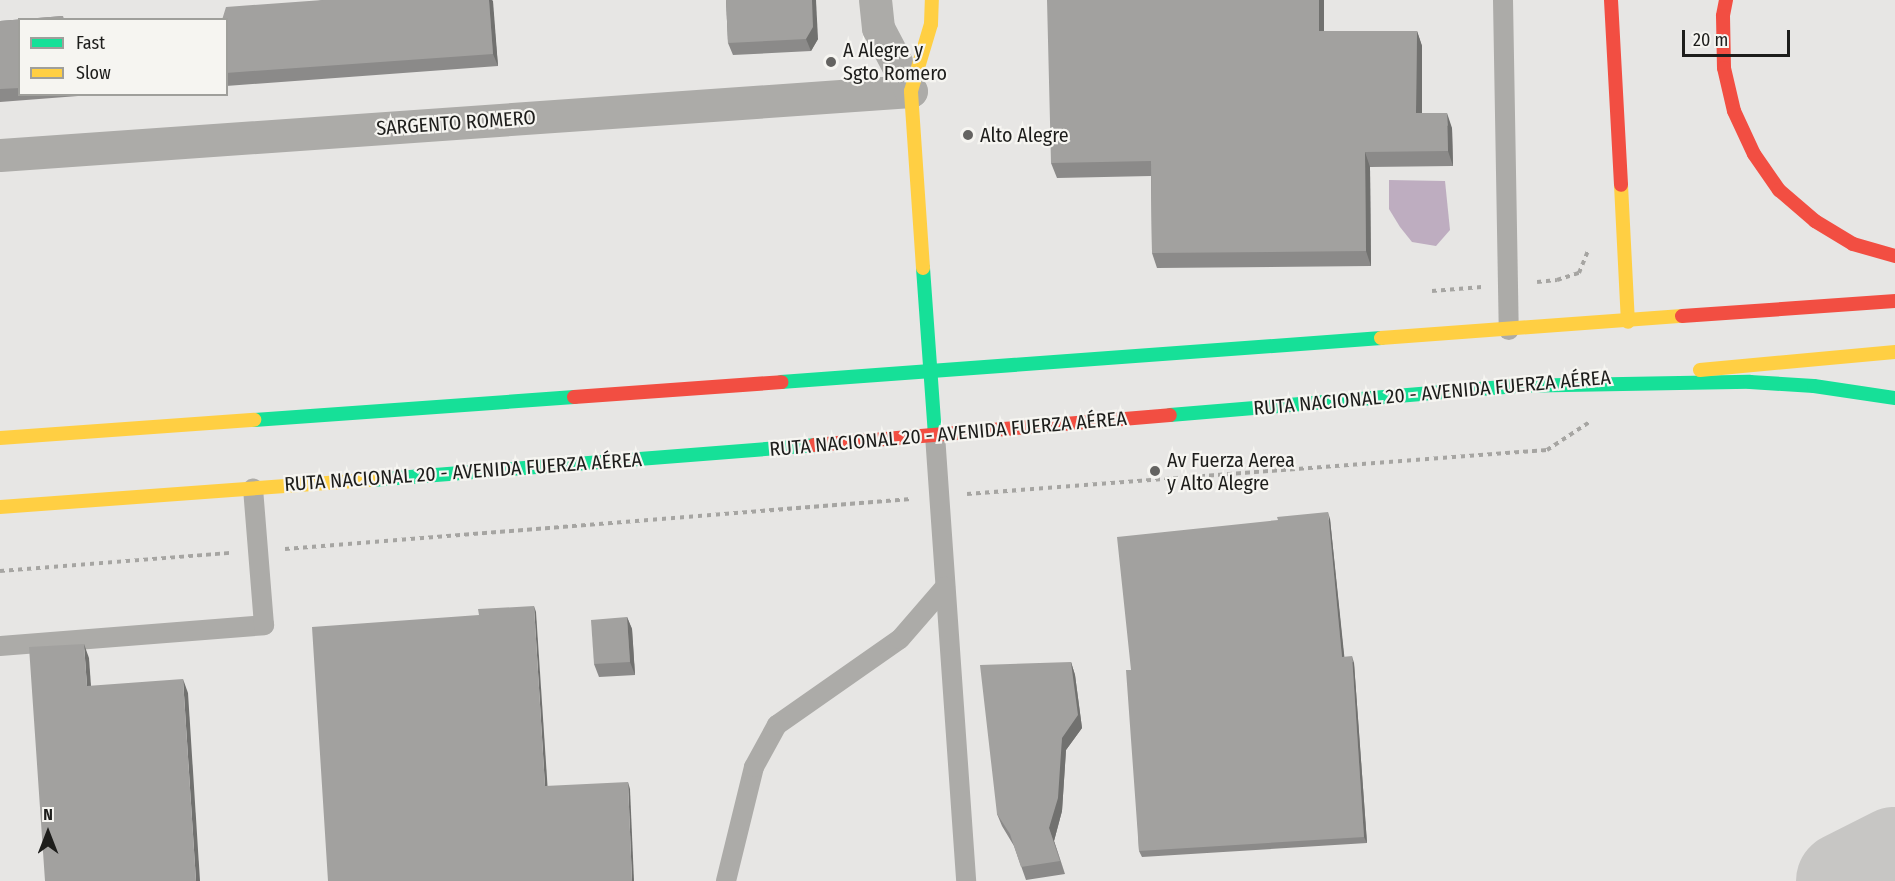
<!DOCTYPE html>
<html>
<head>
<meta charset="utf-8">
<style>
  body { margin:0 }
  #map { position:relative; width:1895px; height:881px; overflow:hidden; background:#e7e6e4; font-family:"Fira Sans Condensed",sans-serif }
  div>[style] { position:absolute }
  .water>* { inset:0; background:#beadc0 }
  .taxiway>* { height:98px; margin:-49px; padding:0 49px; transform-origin:49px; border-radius:49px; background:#c7c6c4 }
  .path>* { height:4px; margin-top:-2px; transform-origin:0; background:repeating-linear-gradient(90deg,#a6a5a2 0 4.5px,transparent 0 9px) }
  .lane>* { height:20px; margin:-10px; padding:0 10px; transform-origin:10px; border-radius:10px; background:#acaba8 }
  .street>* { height:33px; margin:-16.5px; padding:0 16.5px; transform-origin:16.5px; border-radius:16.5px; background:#acaba8 }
  .fast>* { height:14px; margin:-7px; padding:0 7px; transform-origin:7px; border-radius:7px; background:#16e098 }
  .slow>* { height:14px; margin:-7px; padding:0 7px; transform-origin:7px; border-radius:7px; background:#ffcf43 }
  .jam>* { height:14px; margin:-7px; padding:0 7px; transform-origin:7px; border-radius:7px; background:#f24e42 }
  .wall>* { inset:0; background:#8b8a89 }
  .shaded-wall>* { inset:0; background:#71716f }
  .building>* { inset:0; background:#a2a19f }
  .dots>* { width:16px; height:16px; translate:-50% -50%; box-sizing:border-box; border:3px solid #f6f5f1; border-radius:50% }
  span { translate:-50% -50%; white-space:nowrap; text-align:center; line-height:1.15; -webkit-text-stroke:4.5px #f6f5f1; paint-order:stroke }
  .poi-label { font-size:20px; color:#1d1d1b }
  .left { translate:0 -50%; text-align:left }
  .street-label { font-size:20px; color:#1d1d1b }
  .legend { position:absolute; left:18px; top:18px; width:210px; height:78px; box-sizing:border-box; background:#f6f5f1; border:2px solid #9f9f9b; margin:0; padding:8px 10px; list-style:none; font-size:18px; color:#1d1d1b }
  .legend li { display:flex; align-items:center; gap:12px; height:30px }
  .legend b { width:30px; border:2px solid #9f9f9b }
  .north { position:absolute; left:18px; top:803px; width:60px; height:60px; -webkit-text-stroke:4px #f6f5f1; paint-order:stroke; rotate:0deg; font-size:16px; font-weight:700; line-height:24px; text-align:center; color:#1d1d1b }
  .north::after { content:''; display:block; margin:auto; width:21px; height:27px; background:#1d1d1b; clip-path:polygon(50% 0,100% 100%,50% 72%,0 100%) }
  .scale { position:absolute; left:1682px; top:30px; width:108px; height:27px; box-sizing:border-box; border:3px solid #1d1d1b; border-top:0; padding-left:8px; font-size:18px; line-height:21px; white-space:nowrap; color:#1d1d1b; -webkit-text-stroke:4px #f6f5f1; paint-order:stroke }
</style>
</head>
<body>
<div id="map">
  <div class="water">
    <i style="clip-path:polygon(1389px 180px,1445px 181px,1450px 230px,1436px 246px,1412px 242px,1400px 227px,1389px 209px)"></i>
  </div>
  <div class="taxiway">
    <i style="left:1845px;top:881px;width:56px;rotate:-26.6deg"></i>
  </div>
  <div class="path">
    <i style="left:1537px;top:282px;width:20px;rotate:-6deg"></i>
    <i style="left:1557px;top:280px;width:23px;rotate:-18deg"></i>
    <i style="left:1579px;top:273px;width:24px;rotate:-68deg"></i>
    <i style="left:1432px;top:291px;width:50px;rotate:-4.6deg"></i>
    <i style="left:967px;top:494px;width:582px;rotate:-4.34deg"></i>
    <i style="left:1547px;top:450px;width:53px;rotate:-33.4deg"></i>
    <i style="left:285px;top:549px;width:628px;rotate:-4.57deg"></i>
    <i style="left:0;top:571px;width:231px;rotate:-4.5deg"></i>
  </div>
  <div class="lane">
    <i style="left:1503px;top:0;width:330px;rotate:89deg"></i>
    <i style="left:935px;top:435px;width:447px;rotate:86deg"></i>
    <i style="left:0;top:646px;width:265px;rotate:-4.5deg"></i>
    <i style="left:264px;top:625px;width:137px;rotate:-94.6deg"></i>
    <i style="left:726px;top:881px;width:117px;rotate:-76.2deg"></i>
    <i style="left:754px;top:767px;width:48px;rotate:-61.3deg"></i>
    <i style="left:777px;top:725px;width:150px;rotate:-35deg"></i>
    <i style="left:900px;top:639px;width:69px;rotate:-49.1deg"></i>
  </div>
  <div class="street">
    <i style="left:0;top:155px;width:913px;rotate:-4.02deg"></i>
    <i style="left:911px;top:91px;width:71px;rotate:-117.6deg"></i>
    <i style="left:878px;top:28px;width:28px;rotate:-96deg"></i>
  </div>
  <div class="fast">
    <i style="left:923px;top:268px;width:167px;rotate:85.9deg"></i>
    <i style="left:781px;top:382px;width:602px;rotate:-4.19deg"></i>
    <i style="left:1512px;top:386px;width:238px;rotate:-1deg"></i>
    <i style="left:1750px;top:382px;width:64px;rotate:3.6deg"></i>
    <i style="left:1814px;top:386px;width:82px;rotate:8.4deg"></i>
    <i style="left:1170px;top:415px;width:372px;rotate:-4.8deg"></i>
    <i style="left:254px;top:420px;width:321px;rotate:-4.1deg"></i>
    <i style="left:372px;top:480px;width:443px;rotate:-4.5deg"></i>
  </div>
  <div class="slow">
    <i style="left:1621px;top:185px;width:137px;rotate:87.1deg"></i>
    <i style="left:923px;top:268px;width:177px;rotate:-93.9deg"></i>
    <i style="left:911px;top:91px;width:70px;rotate:-73.4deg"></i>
    <i style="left:931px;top:24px;width:24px;rotate:-88deg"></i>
    <i style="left:1381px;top:338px;width:302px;rotate:-4.2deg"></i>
    <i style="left:1700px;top:370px;width:196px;rotate:-5.3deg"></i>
    <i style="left:0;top:438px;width:255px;rotate:-4.1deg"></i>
    <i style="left:0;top:507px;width:373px;rotate:-4.2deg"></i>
  </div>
  <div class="jam">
    <i style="left:1611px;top:0;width:185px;rotate:86.9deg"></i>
    <i style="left:1726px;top:0;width:16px;rotate:101deg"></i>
    <i style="left:1723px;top:16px;width:52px;rotate:88.9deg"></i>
    <i style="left:1724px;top:68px;width:44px;rotate:76.9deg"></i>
    <i style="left:1734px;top:111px;width:47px;rotate:65.1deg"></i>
    <i style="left:1754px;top:154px;width:44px;rotate:55.2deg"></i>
    <i style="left:1779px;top:190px;width:48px;rotate:40.7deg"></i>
    <i style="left:1815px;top:221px;width:44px;rotate:31.2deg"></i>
    <i style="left:1853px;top:244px;width:44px;rotate:15.9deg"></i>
    <i style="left:1682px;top:316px;width:214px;rotate:-4deg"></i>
    <i style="left:574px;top:397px;width:208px;rotate:-4.1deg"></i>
    <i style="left:814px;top:445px;width:357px;rotate:-4.8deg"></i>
  </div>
  <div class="wall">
    <i style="clip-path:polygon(323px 0,492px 0,498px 66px,226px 86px,226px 20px)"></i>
    <i style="clip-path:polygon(726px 0,818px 39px,811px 51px,733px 55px,728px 43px)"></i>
    <i style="clip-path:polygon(1324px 0,1324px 31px,1417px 31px,1422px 46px,1422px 113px,1452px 128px,1453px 166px,1370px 167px,1371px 266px,1157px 268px,1152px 253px,1151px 176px,1057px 178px,1051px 163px)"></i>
    <i style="clip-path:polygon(63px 16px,64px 20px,20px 20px,20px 94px,104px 94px,0 102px,0 21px)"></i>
    <i style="clip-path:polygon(1330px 519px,1344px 657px,1354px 663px,1367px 843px,1142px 857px,1139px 851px,1131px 670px)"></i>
    <i style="clip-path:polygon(627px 617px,632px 629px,635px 675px,599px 677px,594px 664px)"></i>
    <i style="clip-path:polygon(1071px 662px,1075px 675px,1082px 728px,1066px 750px,1062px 811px,1054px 841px,1065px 874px,1026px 880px,1014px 846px,1002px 826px,997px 814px)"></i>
  </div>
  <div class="shaded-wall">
    <i style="clip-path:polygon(489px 0,492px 0,493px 1px,498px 66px,493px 54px)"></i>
    <i style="clip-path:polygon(812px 0,816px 0,818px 39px,811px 51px,806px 39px)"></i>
    <i style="clip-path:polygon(1319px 0,1324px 0,1324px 46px,1319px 31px)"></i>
    <i style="clip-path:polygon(1417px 31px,1422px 46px,1422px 128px,1416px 113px)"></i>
    <i style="clip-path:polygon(1447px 113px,1452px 128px,1453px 166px,1448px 151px)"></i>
    <i style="clip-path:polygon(1365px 152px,1370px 167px,1371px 266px,1366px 251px)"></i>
    <i style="clip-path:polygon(1328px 512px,1330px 519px,1345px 663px,1342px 657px)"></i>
    <i style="clip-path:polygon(534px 606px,536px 612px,548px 793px,545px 786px)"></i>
    <i style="clip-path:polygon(627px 617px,632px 629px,635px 675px,630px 662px)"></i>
    <i style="clip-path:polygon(84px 644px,89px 658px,92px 700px,87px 686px)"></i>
    <i style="clip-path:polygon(1352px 656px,1354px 663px,1367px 843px,1364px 837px)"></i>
    <i style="clip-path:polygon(1071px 662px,1075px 675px,1082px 728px,1066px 750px,1062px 811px,1054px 841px,1065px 874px,1049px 828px,1062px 738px)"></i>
    <i style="clip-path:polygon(183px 679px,188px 693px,200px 881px,196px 881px)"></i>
    <i style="clip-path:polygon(628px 782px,630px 789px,634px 881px,632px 881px)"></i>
  </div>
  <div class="building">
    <i style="clip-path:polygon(323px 0,489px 0,493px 54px,226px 73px,226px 20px,222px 20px,226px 7px)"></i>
    <i style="clip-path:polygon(726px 0,812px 0,813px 27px,806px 39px,728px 43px)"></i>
    <i style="clip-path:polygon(1047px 0,1319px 0,1319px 31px,1417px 31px,1416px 113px,1447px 113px,1448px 151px,1365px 152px,1366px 251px,1152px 253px,1151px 161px,1051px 163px)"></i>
    <i style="clip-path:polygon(63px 16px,63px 20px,20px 20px,20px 88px,0 89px,0 21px)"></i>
    <i style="clip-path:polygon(1328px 512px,1342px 657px,1352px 656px,1364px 837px,1139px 851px,1126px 670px,1131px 670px,1117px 537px,1278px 520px,1277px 517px)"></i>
    <i style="clip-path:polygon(534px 606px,545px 786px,628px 782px,632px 881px,328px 881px,312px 627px,479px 615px,478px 609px)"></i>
    <i style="clip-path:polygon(627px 617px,630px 662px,594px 664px,591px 620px)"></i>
    <i style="clip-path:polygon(84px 644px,87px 686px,183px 679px,196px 881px,45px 881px,29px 647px)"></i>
    <i style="clip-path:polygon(1071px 662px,1078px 715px,1062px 738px,1058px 798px,1049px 828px,1060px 861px,1021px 867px,1010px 834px,997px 814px,980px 665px)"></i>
  </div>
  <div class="dots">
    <i style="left:831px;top:62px;background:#646361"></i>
    <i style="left:968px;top:135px;background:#646361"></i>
    <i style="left:1155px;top:471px;background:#646361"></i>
  </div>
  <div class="poi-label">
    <span class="left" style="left:843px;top:62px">A Alegre y<br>Sgto Romero</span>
    <span class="left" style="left:980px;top:135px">Alto Alegre</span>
    <span class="left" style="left:1167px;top:472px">Av Fuerza Aerea<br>y Alto Alegre</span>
  </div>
  <div class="street-label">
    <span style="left:456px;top:123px;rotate:-4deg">SARGENTO ROMERO</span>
    <span style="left:1432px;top:393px;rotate:-5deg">RUTA NACIONAL 20 - AVENIDA FUERZA AÉREA</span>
    <span style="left:948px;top:434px;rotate:-5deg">RUTA NACIONAL 20 - AVENIDA FUERZA AÉREA</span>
    <span style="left:463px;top:472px;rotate:-4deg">RUTA NACIONAL 20 - AVENIDA FUERZA AÉREA</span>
  </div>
  <ul class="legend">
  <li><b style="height:8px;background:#16e098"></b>Fast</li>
  <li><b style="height:8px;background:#ffcf43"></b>Slow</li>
  </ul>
  <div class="north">N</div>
  <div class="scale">20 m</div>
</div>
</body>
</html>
